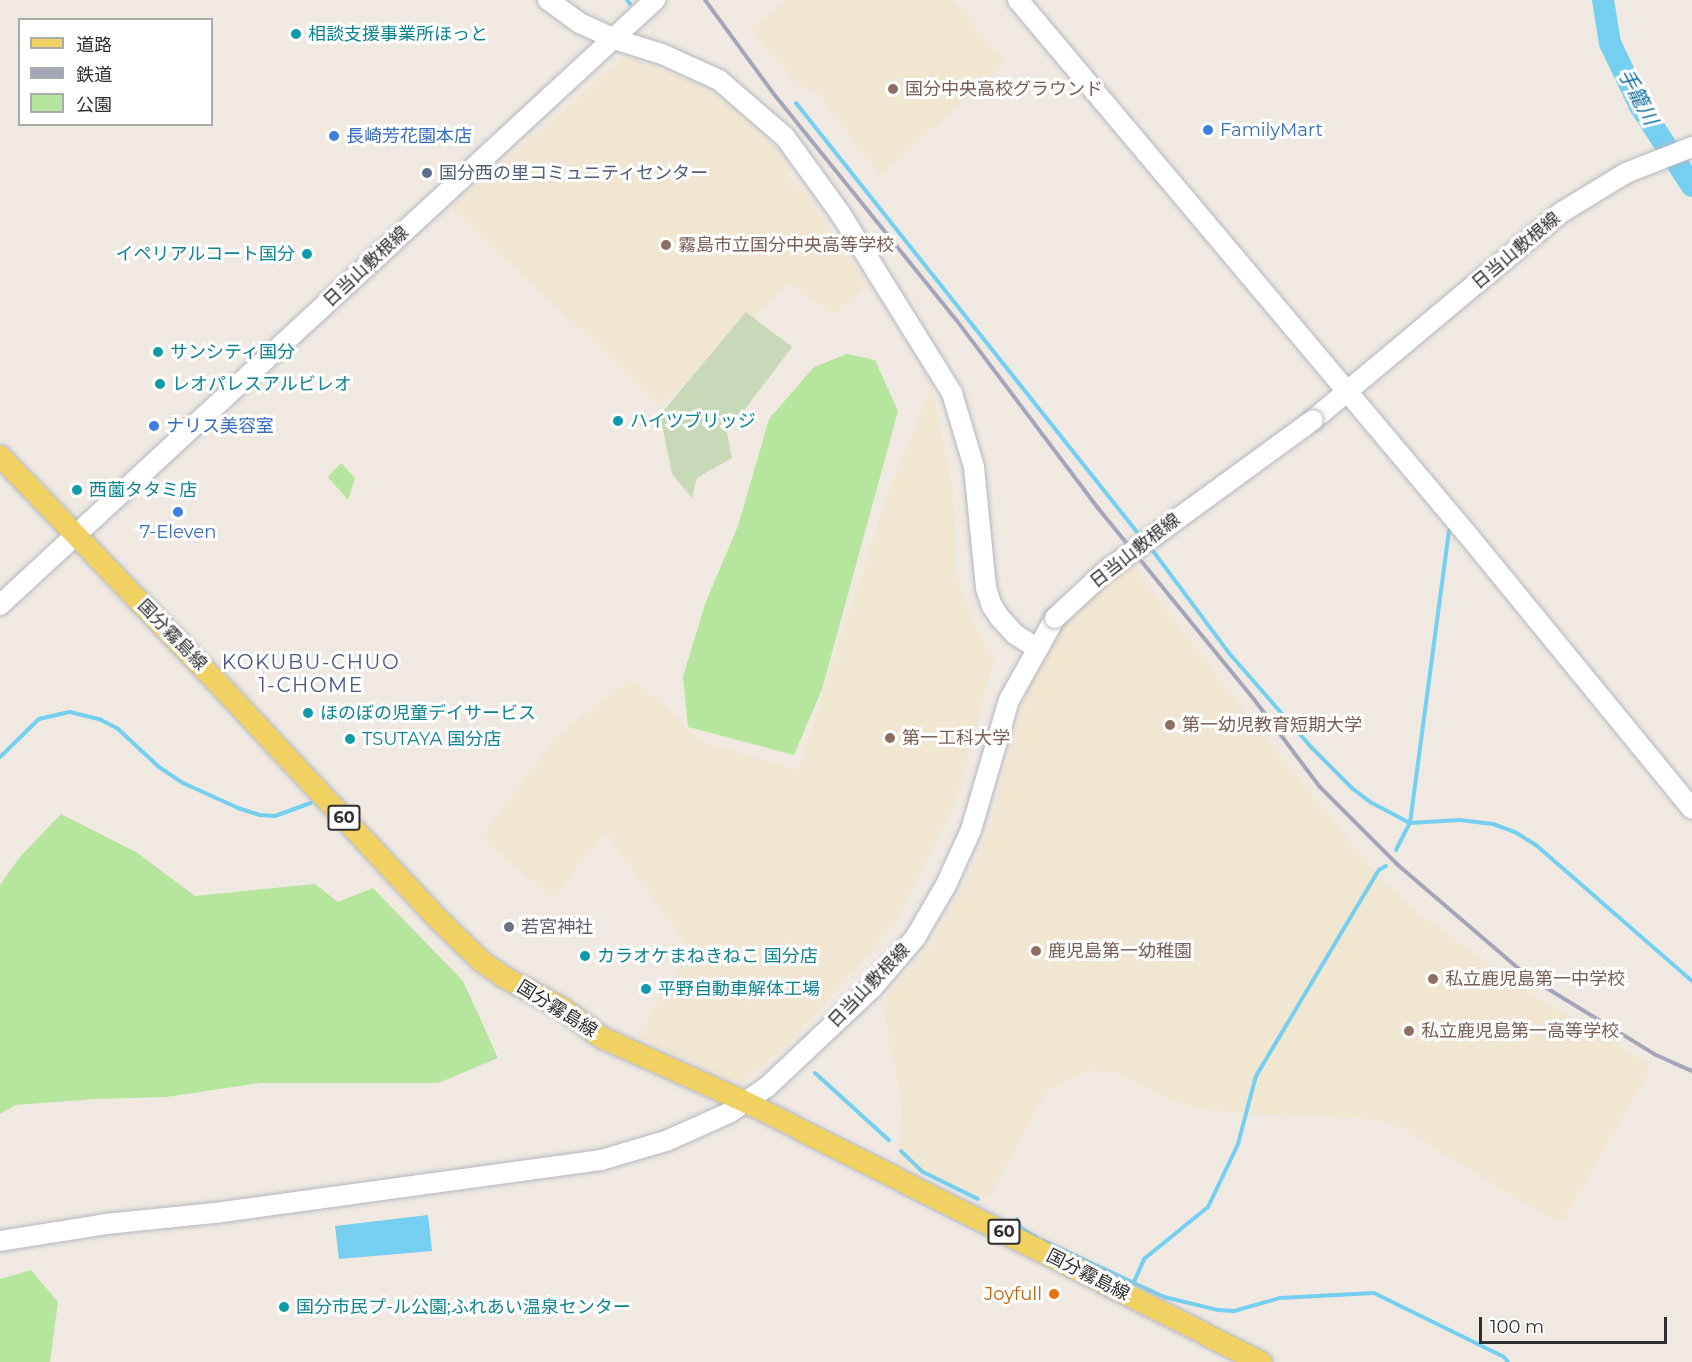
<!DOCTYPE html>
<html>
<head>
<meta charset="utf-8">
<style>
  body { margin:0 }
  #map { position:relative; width:1692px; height:1362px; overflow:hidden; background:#efe9e1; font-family:Montserrat,"Noto Sans JP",sans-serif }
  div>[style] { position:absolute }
  .education>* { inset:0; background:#f0e6d1 }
  .green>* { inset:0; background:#b6e59e }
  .cemetery>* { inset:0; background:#c8d9b8 }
  .water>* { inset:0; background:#75cff0 }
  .stream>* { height:4px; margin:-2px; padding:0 2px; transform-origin:2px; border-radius:2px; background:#75cff0 }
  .river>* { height:22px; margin:-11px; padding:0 11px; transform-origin:11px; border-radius:11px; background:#75cff0 }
  .roads { filter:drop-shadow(0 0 2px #b4b7c1) drop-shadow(0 0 2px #b4b7c1) }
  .secondary>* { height:20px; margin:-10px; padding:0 10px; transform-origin:10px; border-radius:10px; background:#fff }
  .primary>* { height:21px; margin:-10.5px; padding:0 10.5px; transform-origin:10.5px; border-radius:10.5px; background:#f2d163 }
  .rail>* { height:4px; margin:-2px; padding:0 2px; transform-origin:2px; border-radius:2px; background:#a3a6b8 }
  .bridges { filter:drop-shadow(0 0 2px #b4b7c1) drop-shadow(0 0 2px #b4b7c1) }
  .secondary-bridge>* { height:20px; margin:-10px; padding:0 10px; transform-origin:10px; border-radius:10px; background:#fff }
  .dots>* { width:16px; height:16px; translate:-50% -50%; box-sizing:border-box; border:3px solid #fff; border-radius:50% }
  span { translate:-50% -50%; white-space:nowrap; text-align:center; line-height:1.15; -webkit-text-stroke:6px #fff; paint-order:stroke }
  .shield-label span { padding:2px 4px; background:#fff; border:2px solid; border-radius:4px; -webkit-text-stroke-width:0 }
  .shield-label { font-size:16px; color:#2e2e2e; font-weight:700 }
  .culture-label { font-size:18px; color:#0d838f }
  .left { translate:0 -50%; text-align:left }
  .right { translate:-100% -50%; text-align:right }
  .education-label { font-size:18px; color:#785e54 }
  .shop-label { font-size:18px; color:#366cbe }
  .service-label { font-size:18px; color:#4e5e75 }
  .street-label { font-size:18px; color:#2e2e2e }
  .worship-label { font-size:18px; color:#5b616d }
  .food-label { font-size:18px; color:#c56008 }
  .water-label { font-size:20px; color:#0d6fa3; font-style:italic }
  .neighbourhood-label { font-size:20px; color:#4d5680; letter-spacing:1.5px }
  .legend { position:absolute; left:18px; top:18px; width:195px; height:108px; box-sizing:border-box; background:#fff; border:2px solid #ababab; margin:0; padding:8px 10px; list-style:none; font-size:18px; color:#2e2e2e }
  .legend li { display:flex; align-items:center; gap:12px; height:30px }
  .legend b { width:30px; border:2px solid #ababab }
  .scale { position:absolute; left:1479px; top:1317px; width:188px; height:27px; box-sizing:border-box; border:3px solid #2e2e2e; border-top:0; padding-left:8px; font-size:18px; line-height:21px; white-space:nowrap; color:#2e2e2e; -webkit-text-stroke:4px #fff; paint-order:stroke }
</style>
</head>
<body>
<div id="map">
  <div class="education">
    <i style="clip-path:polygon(786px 0,953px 0,1006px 63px,880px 176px,818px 94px,797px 84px,751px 29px)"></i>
    <i style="clip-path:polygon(625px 56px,689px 80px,742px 114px,788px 159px,788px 175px,810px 200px,867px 283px,834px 315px,788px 283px,660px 408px,612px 359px,451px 208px)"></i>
    <i style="clip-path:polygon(932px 386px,953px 489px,956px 571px,971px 616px,994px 660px,956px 801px,894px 925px,788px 1045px,740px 1084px,637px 1037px,690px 949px,605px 833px,553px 899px,480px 837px,559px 734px,627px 682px,641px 685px,703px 742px,798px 770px,889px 490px)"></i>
    <i style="clip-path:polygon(1131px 563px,1245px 712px,1374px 871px,1418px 913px,1534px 996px,1644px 1061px,1651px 1068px,1563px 1221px,1546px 1216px,1407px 1131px,1388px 1122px,1361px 1118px,1237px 1113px,1195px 1107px,1175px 1102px,1113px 1072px,1087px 1071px,1066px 1080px,1045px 1094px,991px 1194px,979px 1202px,899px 1162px,902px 1108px,882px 1001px,932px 942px,966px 882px,989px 830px,1028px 683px,1065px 621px)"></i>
  </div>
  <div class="green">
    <i style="clip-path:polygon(847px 354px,875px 360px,898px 411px,822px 689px,794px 755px,688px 727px,683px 677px,705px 604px,738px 526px,769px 419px,814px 367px)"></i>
    <i style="clip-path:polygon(341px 463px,355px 478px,348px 500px,328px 477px)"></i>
    <i style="clip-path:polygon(61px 814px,136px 852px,195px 896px,315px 884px,338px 902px,373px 888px,463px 981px,498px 1058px,438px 1083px,260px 1083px,166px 1097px,94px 1099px,16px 1105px,0 1114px,0 885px,19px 858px)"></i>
    <i style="clip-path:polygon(31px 1270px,58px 1302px,50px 1362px,0 1362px,0 1279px)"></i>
  </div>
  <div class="cemetery">
    <i style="clip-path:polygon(746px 312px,792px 347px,727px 433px,732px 458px,697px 478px,692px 498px,672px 474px,660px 415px)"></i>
  </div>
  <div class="water">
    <i style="clip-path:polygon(428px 1215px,432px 1251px,339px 1259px,335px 1226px)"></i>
  </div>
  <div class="stream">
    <i style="left:627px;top:0;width:5px;rotate:53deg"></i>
    <i style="left:796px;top:103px;width:554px;rotate:51.52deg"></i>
    <i style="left:1150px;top:547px;width:132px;rotate:53.3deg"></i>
    <i style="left:1229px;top:653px;width:125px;rotate:48.9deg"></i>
    <i style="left:1311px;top:747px;width:59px;rotate:45deg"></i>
    <i style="left:1353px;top:789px;width:21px;rotate:37deg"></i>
    <i style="left:1370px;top:802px;width:45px;rotate:27.7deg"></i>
    <i style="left:1410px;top:823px;width:50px;rotate:-3.4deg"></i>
    <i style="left:1460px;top:820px;width:33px;rotate:7deg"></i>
    <i style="left:1493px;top:824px;width:23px;rotate:20deg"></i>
    <i style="left:1515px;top:832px;width:25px;rotate:32deg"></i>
    <i style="left:1536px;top:845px;width:207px;rotate:41.1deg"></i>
    <i style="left:0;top:757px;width:54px;rotate:-44.3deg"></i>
    <i style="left:39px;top:719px;width:32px;rotate:-13deg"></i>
    <i style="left:70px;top:712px;width:32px;rotate:14deg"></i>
    <i style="left:101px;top:720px;width:18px;rotate:27deg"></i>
    <i style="left:117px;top:728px;width:57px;rotate:42.9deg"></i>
    <i style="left:159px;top:767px;width:29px;rotate:34deg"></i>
    <i style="left:183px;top:783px;width:60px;rotate:24.4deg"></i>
    <i style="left:238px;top:808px;width:23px;rotate:18deg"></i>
    <i style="left:260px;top:815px;width:15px;rotate:4deg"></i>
    <i style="left:275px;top:816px;width:38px;rotate:-20deg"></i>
    <i style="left:1396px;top:850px;width:30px;rotate:-63deg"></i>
    <i style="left:1410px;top:823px;width:295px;rotate:-82.4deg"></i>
    <i style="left:815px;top:1073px;width:100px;rotate:42.2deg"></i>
    <i style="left:901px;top:1151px;width:30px;rotate:44deg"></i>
    <i style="left:923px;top:1172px;width:61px;rotate:26.1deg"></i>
    <i style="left:1017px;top:1219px;width:10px;rotate:66deg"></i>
    <i style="left:1021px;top:1228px;width:19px;rotate:32deg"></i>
    <i style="left:1044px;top:1241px;width:132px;rotate:25deg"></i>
    <i style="left:1164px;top:1297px;width:56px;rotate:13.5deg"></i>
    <i style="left:1218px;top:1310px;width:16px;rotate:4deg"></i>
    <i style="left:1234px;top:1311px;width:48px;rotate:-15.8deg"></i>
    <i style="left:1280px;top:1298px;width:94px;rotate:-3deg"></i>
    <i style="left:1374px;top:1293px;width:145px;rotate:26.2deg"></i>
    <i style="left:1504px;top:1357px;width:6px;rotate:51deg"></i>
    <i style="left:1133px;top:1284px;width:27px;rotate:-66deg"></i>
    <i style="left:1144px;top:1259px;width:82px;rotate:-39.1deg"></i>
    <i style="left:1208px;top:1207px;width:70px;rotate:-64.5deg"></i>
    <i style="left:1238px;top:1144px;width:70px;rotate:-75.2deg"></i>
    <i style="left:1256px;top:1076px;width:240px;rotate:-59.2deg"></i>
    <i style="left:1379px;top:870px;width:8px;rotate:-30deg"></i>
  </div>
  <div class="river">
    <i style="left:1603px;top:0;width:44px;rotate:80.8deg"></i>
    <i style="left:1610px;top:43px;width:70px;rotate:64.5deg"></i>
    <i style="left:1640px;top:106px;width:95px;rotate:57deg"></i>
  </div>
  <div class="roads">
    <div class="secondary">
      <i style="left:548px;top:0;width:39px;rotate:36deg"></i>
      <i style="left:580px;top:23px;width:38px;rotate:25deg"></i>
      <i style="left:614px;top:39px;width:50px;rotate:17.4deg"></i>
      <i style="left:662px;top:54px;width:63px;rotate:24.5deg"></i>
      <i style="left:719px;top:80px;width:87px;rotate:40.8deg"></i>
      <i style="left:785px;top:137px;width:94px;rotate:54.1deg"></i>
      <i style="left:840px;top:213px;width:212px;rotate:58.1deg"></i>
      <i style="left:952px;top:393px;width:77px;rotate:73.4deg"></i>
      <i style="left:974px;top:467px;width:122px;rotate:84.3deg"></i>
      <i style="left:986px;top:588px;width:19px;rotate:72deg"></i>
      <i style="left:992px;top:606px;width:14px;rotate:56deg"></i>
      <i style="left:1000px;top:618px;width:23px;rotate:47deg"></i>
      <i style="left:1016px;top:635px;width:25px;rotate:32deg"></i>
      <i style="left:1018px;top:0;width:698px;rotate:49.94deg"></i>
      <i style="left:1467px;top:534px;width:355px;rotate:50.7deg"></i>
      <i style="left:1313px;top:420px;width:324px;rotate:-39.9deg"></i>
      <i style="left:1562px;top:212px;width:75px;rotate:-31.4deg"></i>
      <i style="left:1626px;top:173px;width:71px;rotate:-21.5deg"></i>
      <i style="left:0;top:605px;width:892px;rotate:-42.73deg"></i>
      <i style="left:0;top:1241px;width:107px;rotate:-9.1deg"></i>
      <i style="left:106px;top:1224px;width:110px;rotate:-5.8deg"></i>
      <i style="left:215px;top:1213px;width:390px;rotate:-7.8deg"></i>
      <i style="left:601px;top:1160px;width:68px;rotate:-16.3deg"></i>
      <i style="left:666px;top:1141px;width:69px;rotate:-24deg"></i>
      <i style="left:729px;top:1113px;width:46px;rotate:-34.4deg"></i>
      <i style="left:767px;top:1087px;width:146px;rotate:-43.3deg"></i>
      <i style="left:873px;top:987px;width:65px;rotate:-49.4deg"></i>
      <i style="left:915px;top:938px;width:61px;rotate:-59.7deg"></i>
      <i style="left:946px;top:885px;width:60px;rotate:-65.6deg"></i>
      <i style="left:971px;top:830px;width:135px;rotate:-73.7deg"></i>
      <i style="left:1009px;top:700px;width:94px;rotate:-60.7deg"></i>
    </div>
    <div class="primary">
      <i style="left:0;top:456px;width:331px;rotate:46.2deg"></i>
      <i style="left:229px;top:695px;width:304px;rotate:47deg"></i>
      <i style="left:436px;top:917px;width:62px;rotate:44.3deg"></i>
      <i style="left:480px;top:960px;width:29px;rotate:35deg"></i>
      <i style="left:504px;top:977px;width:66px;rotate:28.1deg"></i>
      <i style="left:562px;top:1008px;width:49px;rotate:36.6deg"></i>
      <i style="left:601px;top:1037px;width:159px;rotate:24.1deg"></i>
      <i style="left:746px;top:1102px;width:577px;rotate:26.79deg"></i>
    </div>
  </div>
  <div class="rail">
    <i style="left:705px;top:0;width:115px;rotate:53.8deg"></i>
    <i style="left:773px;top:93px;width:293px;rotate:51.1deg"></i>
    <i style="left:957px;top:321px;width:234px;rotate:53deg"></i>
    <i style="left:1098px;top:508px;width:245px;rotate:50.8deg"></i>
    <i style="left:1253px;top:698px;width:110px;rotate:53.1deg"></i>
    <i style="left:1319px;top:786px;width:112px;rotate:45deg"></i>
    <i style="left:1398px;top:865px;width:170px;rotate:40.7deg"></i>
    <i style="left:1527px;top:976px;width:151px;rotate:31.5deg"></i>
    <i style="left:1656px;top:1055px;width:39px;rotate:24deg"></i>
  </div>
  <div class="bridges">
    <div class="secondary-bridge">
      <i style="left:1055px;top:618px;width:69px;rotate:-42.7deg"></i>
      <i style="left:1106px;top:571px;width:256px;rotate:-36.1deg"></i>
    </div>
  </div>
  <div class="dots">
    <i style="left:296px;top:34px;background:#0f9aa8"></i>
    <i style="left:893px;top:89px;background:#8d6e63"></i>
    <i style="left:1208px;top:130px;background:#3f7fe0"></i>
    <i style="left:334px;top:136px;background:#3f7fe0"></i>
    <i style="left:427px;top:173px;background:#5c6f8a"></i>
    <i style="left:666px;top:245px;background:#8d6e63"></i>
    <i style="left:307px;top:254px;background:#0f9aa8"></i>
    <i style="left:158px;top:352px;background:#0f9aa8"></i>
    <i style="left:160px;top:384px;background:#0f9aa8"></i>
    <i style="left:618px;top:421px;background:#0f9aa8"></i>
    <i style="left:154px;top:426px;background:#3f7fe0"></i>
    <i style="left:77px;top:490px;background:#0f9aa8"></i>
    <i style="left:178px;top:512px;background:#3f7fe0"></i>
    <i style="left:308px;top:713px;background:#0f9aa8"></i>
    <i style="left:1170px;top:725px;background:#8d6e63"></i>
    <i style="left:890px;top:738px;background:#8d6e63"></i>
    <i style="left:350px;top:739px;background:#0f9aa8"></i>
    <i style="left:509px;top:927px;background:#6b7280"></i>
    <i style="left:1036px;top:951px;background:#8d6e63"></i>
    <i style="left:585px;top:956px;background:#0f9aa8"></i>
    <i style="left:1433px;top:979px;background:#8d6e63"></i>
    <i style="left:646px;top:989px;background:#0f9aa8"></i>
    <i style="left:1409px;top:1031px;background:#8d6e63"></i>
    <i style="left:1054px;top:1294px;background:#e8710a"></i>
    <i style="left:284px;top:1307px;background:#0f9aa8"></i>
  </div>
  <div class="shield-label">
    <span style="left:344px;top:818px">60</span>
    <span style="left:1004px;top:1232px">60</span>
  </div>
  <div class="culture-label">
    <span class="left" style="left:308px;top:34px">相談支援事業所ほっと</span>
    <span class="right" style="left:295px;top:254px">イペリアルコート国分</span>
    <span class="left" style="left:170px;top:352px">サンシティ国分</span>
    <span class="left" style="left:172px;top:384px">レオパレスアルビレオ</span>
    <span class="left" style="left:630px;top:421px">ハイツブリッジ</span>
    <span class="left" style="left:89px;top:490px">西薗タタミ店</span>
    <span class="left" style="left:320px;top:713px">ほのぼの児童デイサービス</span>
    <span class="left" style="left:362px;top:739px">TSUTAYA 国分店</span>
    <span class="left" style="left:597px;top:956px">カラオケまねきねこ 国分店</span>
    <span class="left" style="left:658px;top:989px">平野自動車解体工場</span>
    <span class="left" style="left:296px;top:1307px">国分市民プ-ル公園;ふれあい温泉センター</span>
  </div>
  <div class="education-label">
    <span class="left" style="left:905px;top:89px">国分中央高校グラウンド</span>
    <span class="left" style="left:678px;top:245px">霧島市立国分中央高等学校</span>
    <span class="left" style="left:1182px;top:725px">第一幼児教育短期大学</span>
    <span class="left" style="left:902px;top:738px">第一工科大学</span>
    <span class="left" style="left:1048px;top:951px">鹿児島第一幼稚園</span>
    <span class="left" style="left:1445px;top:979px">私立鹿児島第一中学校</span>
    <span class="left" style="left:1421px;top:1031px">私立鹿児島第一高等学校</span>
  </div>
  <div class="shop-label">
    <span class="left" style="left:1220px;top:130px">FamilyMart</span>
    <span class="left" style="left:346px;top:136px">長崎芳花園本店</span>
    <span class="left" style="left:166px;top:426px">ナリス美容室</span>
    <span style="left:178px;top:532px">7-Eleven</span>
  </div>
  <div class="service-label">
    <span class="left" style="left:439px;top:173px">国分西の里コミュニティセンター</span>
  </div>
  <div class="street-label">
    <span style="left:1516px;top:251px;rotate:-40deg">日当山敷根線</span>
    <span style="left:366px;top:267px;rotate:-43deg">日当山敷根線</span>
    <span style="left:1135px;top:551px;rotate:-38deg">日当山敷根線</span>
    <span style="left:172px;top:635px;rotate:46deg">国分霧島線</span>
    <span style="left:869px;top:986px;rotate:-46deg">日当山敷根線</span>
    <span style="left:557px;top:1009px;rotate:32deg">国分霧島線</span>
    <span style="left:1088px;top:1275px;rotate:27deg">国分霧島線</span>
  </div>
  <div class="worship-label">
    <span class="left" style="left:521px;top:927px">若宮神社</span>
  </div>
  <div class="food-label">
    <span class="right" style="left:1042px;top:1294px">Joyfull</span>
  </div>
  <div class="water-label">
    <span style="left:1638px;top:97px;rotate:62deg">手籠川</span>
  </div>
  <div class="neighbourhood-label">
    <span style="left:311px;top:674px">KOKUBU-CHUO<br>1-CHOME</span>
  </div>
  <ul class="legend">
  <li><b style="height:8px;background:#f2d163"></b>道路</li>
  <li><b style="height:8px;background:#a3a6b8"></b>鉄道</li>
  <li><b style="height:16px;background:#b6e59e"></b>公園</li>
  </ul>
  <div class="scale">100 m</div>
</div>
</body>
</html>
